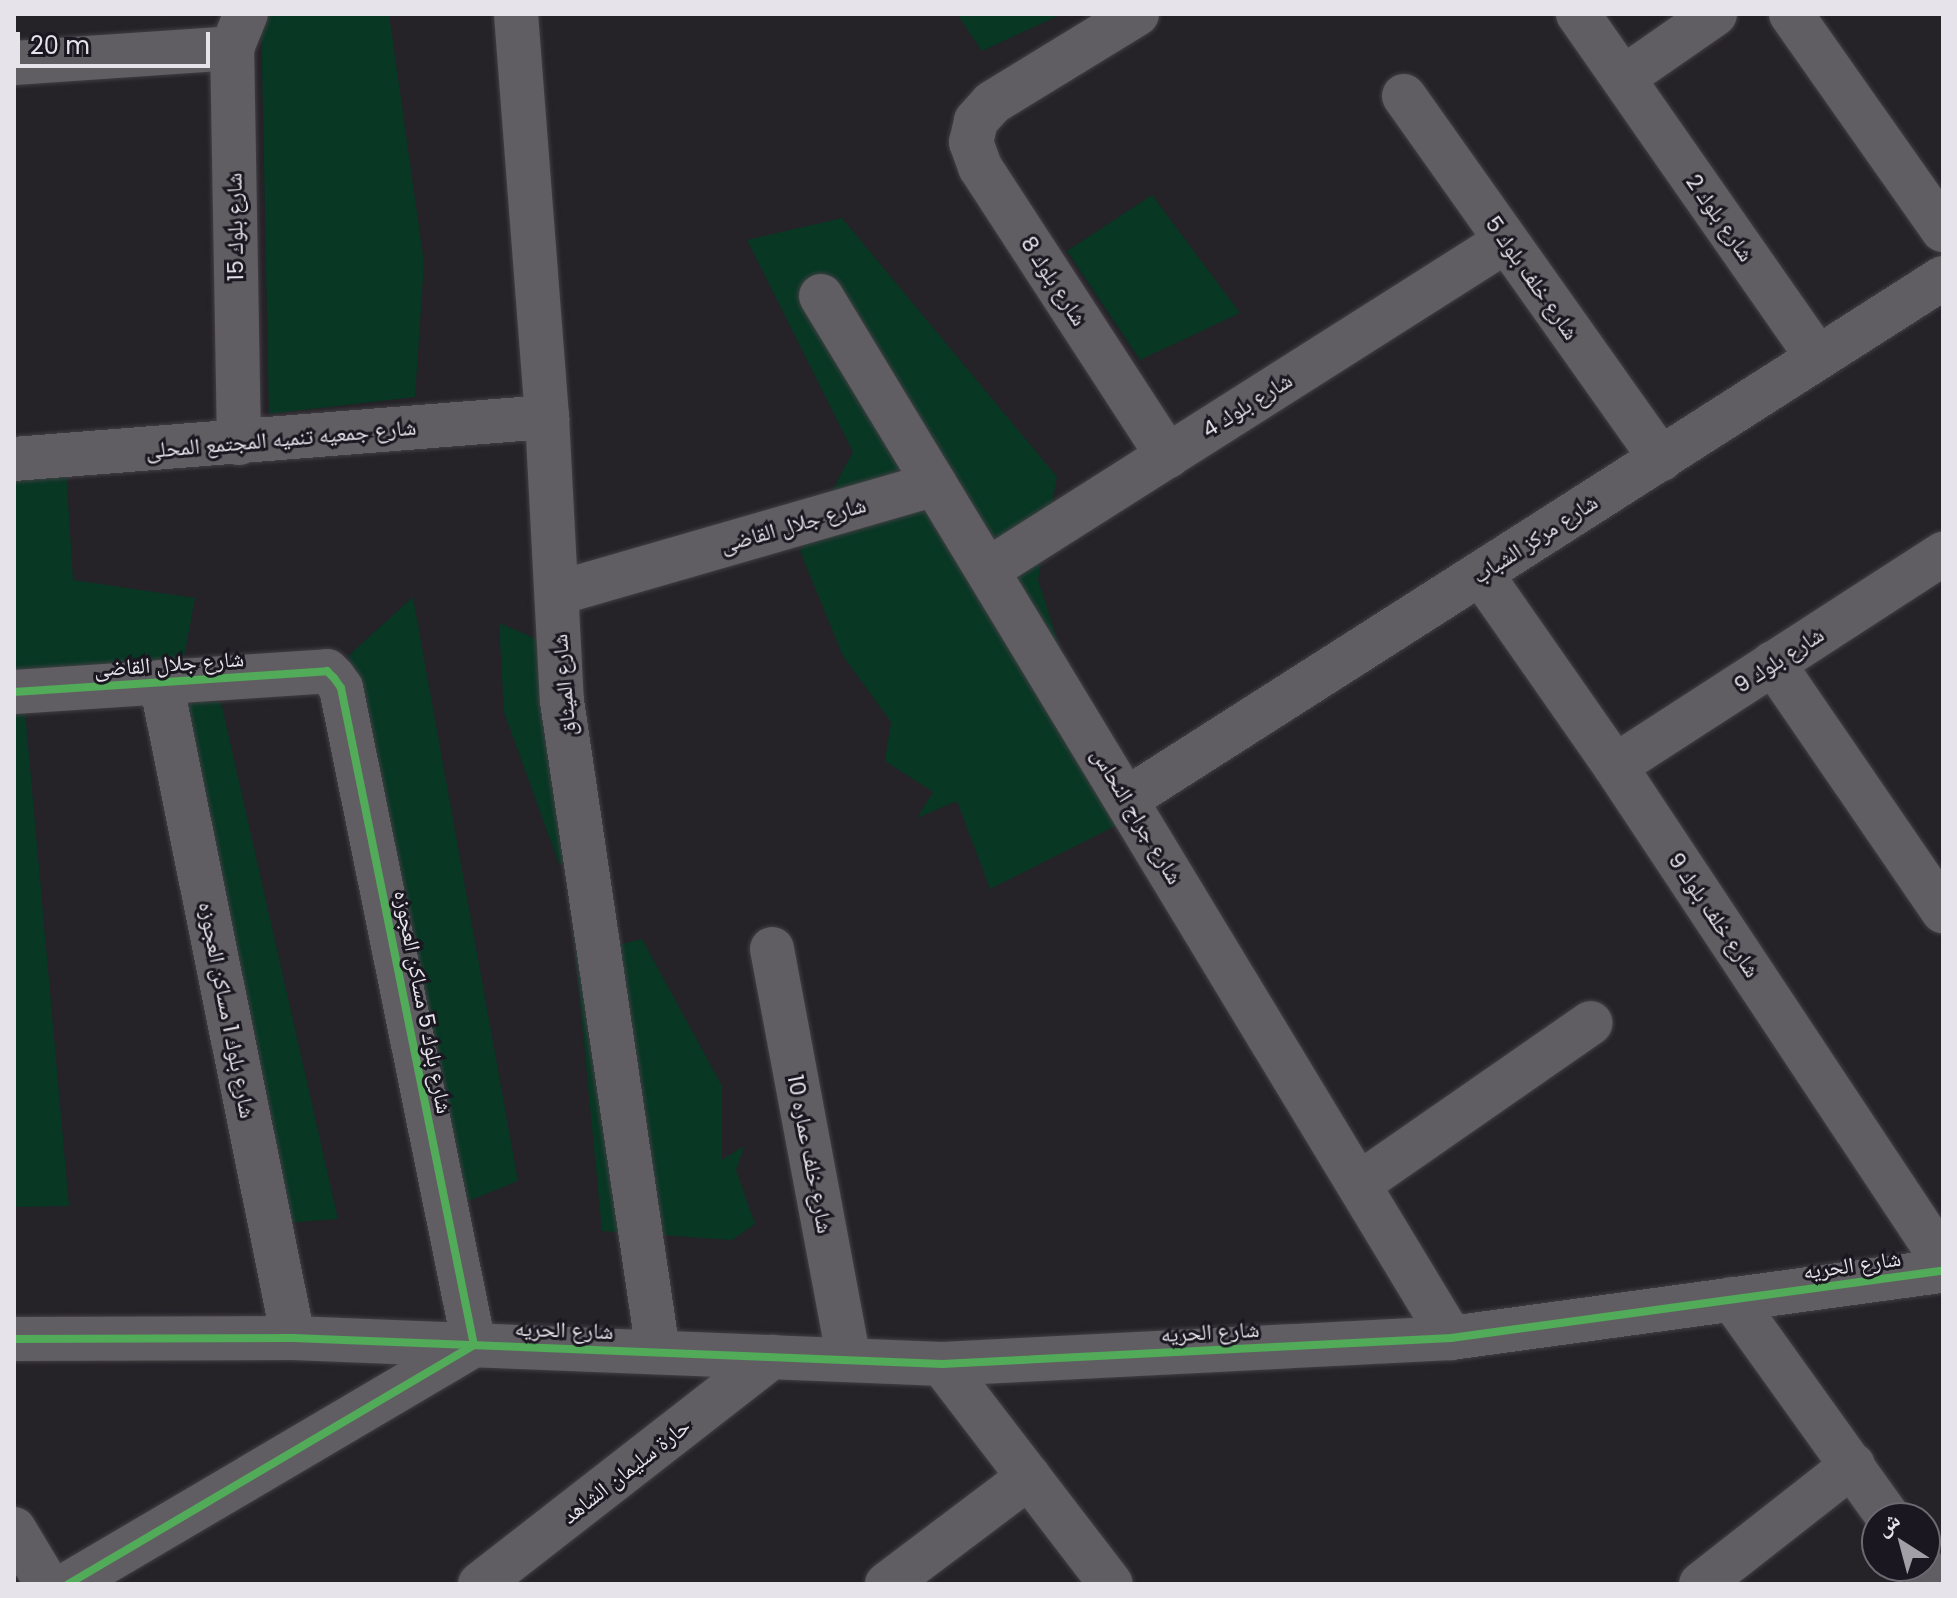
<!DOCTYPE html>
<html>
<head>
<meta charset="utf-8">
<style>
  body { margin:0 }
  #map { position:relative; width:1957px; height:1598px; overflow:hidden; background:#252228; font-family:Poppins,"Noto Naskh Arabic",sans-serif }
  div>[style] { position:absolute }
  .green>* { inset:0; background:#083724 }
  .roads { filter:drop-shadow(0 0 2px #413f44) drop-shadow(0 0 2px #413f44) }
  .minor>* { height:44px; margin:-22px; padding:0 22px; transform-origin:22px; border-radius:22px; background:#605e62 }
  .cycleway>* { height:8px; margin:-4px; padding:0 4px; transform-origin:4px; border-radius:4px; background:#51ab58 }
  span { translate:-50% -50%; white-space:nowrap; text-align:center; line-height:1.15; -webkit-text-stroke:6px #1b1720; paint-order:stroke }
  .street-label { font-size:22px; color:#e6e3ea }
  .frame { position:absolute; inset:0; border:16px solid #e6e3ea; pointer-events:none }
  .north { position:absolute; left:1861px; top:1502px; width:80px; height:80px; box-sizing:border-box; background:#1b1720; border:2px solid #6c6971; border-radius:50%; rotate:324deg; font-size:22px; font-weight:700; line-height:32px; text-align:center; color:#e6e3ea }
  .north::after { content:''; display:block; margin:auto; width:28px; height:36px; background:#a29fa6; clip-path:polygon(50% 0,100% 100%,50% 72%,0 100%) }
  .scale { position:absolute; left:16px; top:32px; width:194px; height:36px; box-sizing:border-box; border:4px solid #e6e3ea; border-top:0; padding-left:10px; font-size:24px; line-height:28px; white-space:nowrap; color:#e6e3ea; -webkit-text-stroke:6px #1b1720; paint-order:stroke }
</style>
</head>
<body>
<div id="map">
  <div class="green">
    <i style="clip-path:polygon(389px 14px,424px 263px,415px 397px,269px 414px,261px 15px)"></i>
    <i style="clip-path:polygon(957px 14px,1062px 14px,982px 51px)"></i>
    <i style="clip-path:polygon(1152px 195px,1240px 313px,1140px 360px,1067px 251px)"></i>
    <i style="clip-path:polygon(842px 218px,1057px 477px,1038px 580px,1117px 825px,990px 889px,957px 801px,917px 818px,933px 792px,885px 761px,891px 722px,843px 656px,800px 551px,853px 452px,747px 240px)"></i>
    <i style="clip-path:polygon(14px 467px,66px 469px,73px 580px,195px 598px,182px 669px,14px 671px)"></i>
    <i style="clip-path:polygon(413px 597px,518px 1181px,463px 1203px,349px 655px)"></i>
    <i style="clip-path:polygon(499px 623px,558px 648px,585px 856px,559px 864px,504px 712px)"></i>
    <i style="clip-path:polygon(164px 700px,221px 702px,338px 1219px,285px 1223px)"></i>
    <i style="clip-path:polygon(25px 710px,69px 1206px,14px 1207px,14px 711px)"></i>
    <i style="clip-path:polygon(574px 939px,618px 945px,642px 939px,722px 1086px,722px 1160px,744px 1146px,736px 1170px,755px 1224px,732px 1240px,602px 1231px)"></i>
  </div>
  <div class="roads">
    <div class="minor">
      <i style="left:516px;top:14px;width:404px;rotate:85.6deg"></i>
      <i style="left:547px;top:417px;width:284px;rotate:87deg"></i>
      <i style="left:562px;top:701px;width:658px;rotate:81.61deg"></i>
      <i style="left:1137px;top:14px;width:170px;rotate:148.5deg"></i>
      <i style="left:992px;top:103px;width:24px;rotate:132deg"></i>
      <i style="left:976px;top:121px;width:22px;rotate:103deg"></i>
      <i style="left:971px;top:142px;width:27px;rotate:70deg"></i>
      <i style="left:980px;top:167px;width:345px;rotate:57deg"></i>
      <i style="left:1578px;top:14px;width:419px;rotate:55.1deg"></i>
      <i style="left:1791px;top:14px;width:264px;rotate:54.9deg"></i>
      <i style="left:14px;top:63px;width:219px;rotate:-3.9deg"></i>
      <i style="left:1623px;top:78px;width:112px;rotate:-34.8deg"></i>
      <i style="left:1404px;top:96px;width:445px;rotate:54.7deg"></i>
      <i style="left:821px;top:296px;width:1218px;rotate:58.84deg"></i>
      <i style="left:239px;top:443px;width:395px;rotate:-91deg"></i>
      <i style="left:232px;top:48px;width:37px;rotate:-68deg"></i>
      <i style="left:14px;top:459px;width:535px;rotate:-4.51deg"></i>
      <i style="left:989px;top:569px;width:612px;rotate:-32.39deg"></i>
      <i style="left:1481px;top:574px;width:234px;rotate:55.1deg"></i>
      <i style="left:1615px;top:766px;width:594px;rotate:56.47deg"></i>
      <i style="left:558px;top:593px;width:392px;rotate:-16.1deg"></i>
      <i style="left:1773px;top:663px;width:301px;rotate:55.6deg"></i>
      <i style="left:161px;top:682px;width:669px;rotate:78.62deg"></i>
      <i style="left:14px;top:692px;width:314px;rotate:-3.8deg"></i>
      <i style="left:327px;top:671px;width:10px;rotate:45deg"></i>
      <i style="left:334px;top:678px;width:12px;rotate:55deg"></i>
      <i style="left:341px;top:688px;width:670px;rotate:78.56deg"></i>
      <i style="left:474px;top:1345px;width:471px;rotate:149.5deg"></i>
      <i style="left:1615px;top:766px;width:391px;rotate:-32.9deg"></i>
      <i style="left:1127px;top:799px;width:968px;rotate:-32.56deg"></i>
      <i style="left:772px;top:949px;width:418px;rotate:79.4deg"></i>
      <i style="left:1359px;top:1184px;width:282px;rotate:-34.8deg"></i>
      <i style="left:1732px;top:1299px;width:269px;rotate:54.4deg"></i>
      <i style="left:14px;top:1339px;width:279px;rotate:-0.2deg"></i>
      <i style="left:293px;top:1338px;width:650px;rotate:2.29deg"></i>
      <i style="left:942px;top:1364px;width:510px;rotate:-2.92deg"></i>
      <i style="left:1451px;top:1338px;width:497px;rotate:-7.8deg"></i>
      <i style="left:942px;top:1364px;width:277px;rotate:52.5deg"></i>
      <i style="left:14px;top:1529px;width:64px;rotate:59deg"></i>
      <i style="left:1922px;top:1566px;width:22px;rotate:54deg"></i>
      <i style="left:480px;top:1584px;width:370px;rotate:-37.9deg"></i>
      <i style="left:887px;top:1584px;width:178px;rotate:-37deg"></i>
      <i style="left:1701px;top:1584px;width:193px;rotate:-38.1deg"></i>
    </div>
  </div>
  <div class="cycleway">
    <i style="left:14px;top:692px;width:314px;rotate:-3.8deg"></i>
    <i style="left:327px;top:671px;width:10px;rotate:45deg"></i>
    <i style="left:334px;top:678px;width:12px;rotate:55deg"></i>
    <i style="left:341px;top:688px;width:670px;rotate:78.56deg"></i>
    <i style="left:474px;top:1345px;width:471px;rotate:149.5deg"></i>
    <i style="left:14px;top:1339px;width:279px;rotate:-0.2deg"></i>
    <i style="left:293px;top:1338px;width:650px;rotate:2.29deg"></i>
    <i style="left:942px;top:1364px;width:510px;rotate:-2.92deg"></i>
    <i style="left:1451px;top:1338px;width:497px;rotate:-7.8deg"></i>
  </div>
  <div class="street-label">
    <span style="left:1720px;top:218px;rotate:55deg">شارع بلوك 2</span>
    <span style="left:235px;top:227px;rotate:-91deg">شارع بلوك 15</span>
    <span style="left:1532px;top:278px;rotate:55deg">شارع خلف بلوك 5</span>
    <span style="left:1054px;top:281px;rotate:57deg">شارع بلوك 8</span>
    <span style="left:1247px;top:405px;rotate:-32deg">شارع بلوك 4</span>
    <span style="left:281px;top:439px;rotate:-5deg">شارع جمعيه تنميه المجتمع المحلى</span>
    <span style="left:793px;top:525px;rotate:-16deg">شارع جلال القاضى</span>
    <span style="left:1535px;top:539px;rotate:-33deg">شارع مركز الشباب</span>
    <span style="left:1779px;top:660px;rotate:-33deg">شارع بلوك 9</span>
    <span style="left:169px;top:664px;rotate:-4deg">شارع جلال القاضى</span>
    <span style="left:564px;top:685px;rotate:-95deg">شارع الميثاق</span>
    <span style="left:1137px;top:816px;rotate:59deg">شارع جراج النحاس</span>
    <span style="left:1714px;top:915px;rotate:56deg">شارع خلف بلوك 9</span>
    <span style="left:423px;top:1002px;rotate:79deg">شارع بلوك 5 مساكن العجوزه</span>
    <span style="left:227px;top:1010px;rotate:79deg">شارع بلوك 1 مساكن العجوزه</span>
    <span style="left:810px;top:1154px;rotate:79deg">شارع خلف عماره 10</span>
    <span style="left:1852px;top:1265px;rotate:-8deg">شارع الحريه</span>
    <span style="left:564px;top:1330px;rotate:2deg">شارع الحريه</span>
    <span style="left:1210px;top:1332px;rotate:-3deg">شارع الحريه</span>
    <span style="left:626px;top:1471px;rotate:-38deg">حارة سليمان الشاهد</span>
  </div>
  <div class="frame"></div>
  <div class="north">ش</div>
  <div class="scale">20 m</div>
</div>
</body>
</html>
